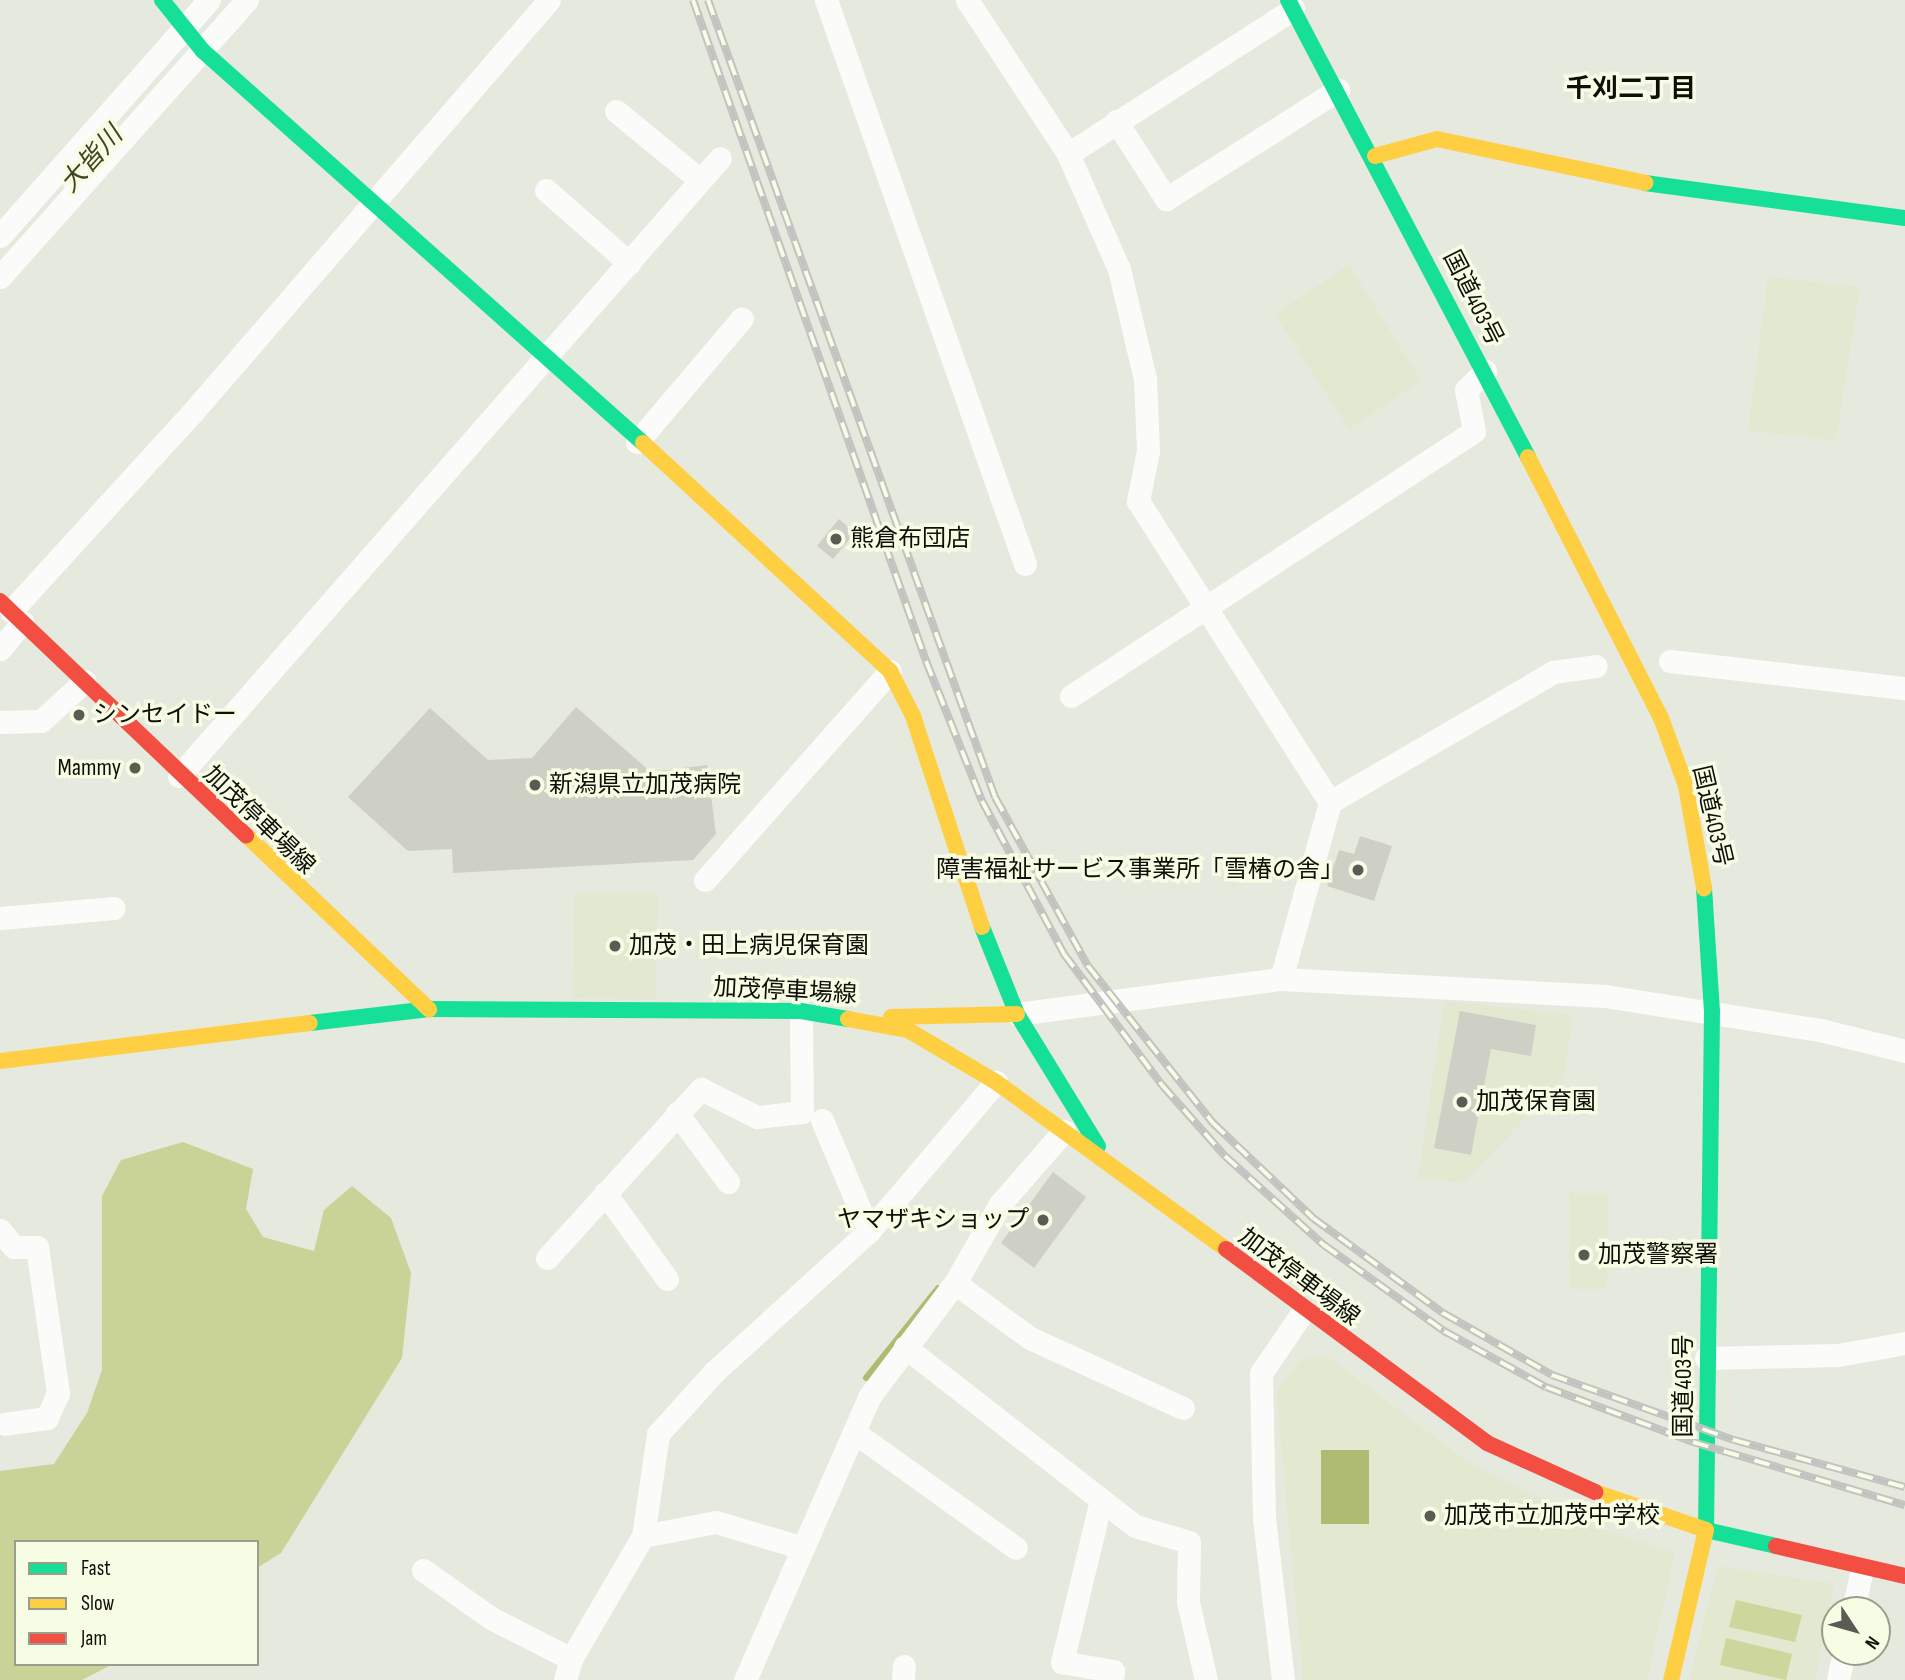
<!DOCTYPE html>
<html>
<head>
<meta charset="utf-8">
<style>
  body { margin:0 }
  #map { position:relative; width:1905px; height:1680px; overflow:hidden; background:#e6e9dd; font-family:"Sofia Sans Condensed","Noto Sans JP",sans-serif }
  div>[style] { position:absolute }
  .built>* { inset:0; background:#e3e8d1 }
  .green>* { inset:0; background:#cdd79d }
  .forest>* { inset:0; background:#c9d397 }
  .water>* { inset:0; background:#afbb72 }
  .stream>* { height:6px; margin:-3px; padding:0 3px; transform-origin:3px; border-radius:3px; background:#afbb72 }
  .building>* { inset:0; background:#ced0c6 }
  .street>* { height:23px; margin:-11.5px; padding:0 11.5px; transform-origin:11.5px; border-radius:11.5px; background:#fbfcfa }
  .fast>* { height:16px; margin:-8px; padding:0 8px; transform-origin:8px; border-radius:8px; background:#16e098 }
  .slow>* { height:16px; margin:-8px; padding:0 8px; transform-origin:8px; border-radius:8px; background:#ffcf43 }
  .jam>* { height:16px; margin:-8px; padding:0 8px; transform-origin:8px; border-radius:8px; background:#f24e42 }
  .rail>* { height:8px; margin-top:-4px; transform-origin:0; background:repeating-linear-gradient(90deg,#f7fce4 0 16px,#c2c3c0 0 32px); box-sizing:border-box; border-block:2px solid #c2c3c0 }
  .dots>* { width:19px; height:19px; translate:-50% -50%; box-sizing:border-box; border:4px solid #f7fce4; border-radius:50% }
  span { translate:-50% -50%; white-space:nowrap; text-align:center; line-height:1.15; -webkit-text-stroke:7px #f7fce4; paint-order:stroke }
  .street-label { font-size:24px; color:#0e0f07 }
  .poi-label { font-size:24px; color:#0e0f07 }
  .left { translate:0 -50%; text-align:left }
  .right { translate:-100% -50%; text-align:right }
  .neighbourhood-label { font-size:26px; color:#0e0f07; font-weight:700 }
  .water-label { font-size:26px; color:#3f451c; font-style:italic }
  .legend { position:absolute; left:14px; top:1540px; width:245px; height:126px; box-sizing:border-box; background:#f7fce4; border:2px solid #9a9d8c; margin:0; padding:9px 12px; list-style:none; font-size:21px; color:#0e0f07 }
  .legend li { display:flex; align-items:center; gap:14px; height:35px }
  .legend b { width:35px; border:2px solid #9a9d8c }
  .north { position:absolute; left:1821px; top:1596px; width:70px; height:70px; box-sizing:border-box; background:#f7fce4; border:2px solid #9a9d8c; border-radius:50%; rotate:126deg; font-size:19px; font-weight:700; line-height:28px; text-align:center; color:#0e0f07 }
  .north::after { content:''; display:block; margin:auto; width:24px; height:32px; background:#5a5b52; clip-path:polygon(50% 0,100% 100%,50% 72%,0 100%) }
</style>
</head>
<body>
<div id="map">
  <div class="built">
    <i style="clip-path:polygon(1349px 265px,1421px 381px,1349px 429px,1275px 314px)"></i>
    <i style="clip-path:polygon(1768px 277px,1860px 287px,1836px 440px,1748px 431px)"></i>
    <i style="clip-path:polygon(575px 892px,658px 893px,655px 1000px,572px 998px)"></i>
    <i style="clip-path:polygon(1444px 1001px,1573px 1015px,1564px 1077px,1464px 1183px,1418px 1178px)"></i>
    <i style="clip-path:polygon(1569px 1193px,1608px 1193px,1607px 1289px,1569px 1289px)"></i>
    <i style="clip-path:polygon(1316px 1356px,1332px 1360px,1465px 1460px,1605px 1530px,1675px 1553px,1647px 1680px,1303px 1680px,1276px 1391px,1303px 1359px)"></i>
    <i style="clip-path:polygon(1718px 1566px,1834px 1584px,1815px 1680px,1689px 1680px)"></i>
  </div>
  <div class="green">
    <i style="clip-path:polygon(1736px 1600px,1802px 1615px,1795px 1642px,1729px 1627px)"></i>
    <i style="clip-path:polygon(1726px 1638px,1792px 1654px,1786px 1680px,1720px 1665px)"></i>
  </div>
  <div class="forest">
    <i style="clip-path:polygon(183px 1142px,253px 1169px,246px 1209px,263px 1237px,314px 1251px,324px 1210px,352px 1186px,391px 1218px,411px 1273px,402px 1358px,281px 1553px,257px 1568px,257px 1542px,16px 1542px,16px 1664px,113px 1664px,82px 1680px,0 1680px,0 1471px,54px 1464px,87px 1413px,102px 1370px,102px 1196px,121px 1160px)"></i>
  </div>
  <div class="water">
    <i style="clip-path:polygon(1321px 1450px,1369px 1450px,1369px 1524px,1321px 1524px)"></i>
  </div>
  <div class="stream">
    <i style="left:866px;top:1378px;width:115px;rotate:-51.3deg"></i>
  </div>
  <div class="building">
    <i style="clip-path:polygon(839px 519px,855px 533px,833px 559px,817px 546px)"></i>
    <i style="clip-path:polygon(576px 707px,651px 772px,707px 765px,716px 834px,693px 860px,453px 873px,452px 849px,408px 851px,348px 797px,430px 708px,488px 760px,532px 758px)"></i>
    <i style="clip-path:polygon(1360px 836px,1392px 846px,1374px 901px,1327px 886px,1339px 850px,1354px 854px)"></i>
    <i style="clip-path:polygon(1460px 1011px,1536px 1025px,1531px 1056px,1491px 1049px,1471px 1155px,1434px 1148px)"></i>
    <i style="clip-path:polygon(1053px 1172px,1086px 1197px,1034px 1268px,1001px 1243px)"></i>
  </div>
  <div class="street">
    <i style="left:826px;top:0;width:598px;rotate:70.57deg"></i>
    <i style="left:967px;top:0;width:184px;rotate:56.7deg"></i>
    <i style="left:1068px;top:154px;width:126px;rotate:66.1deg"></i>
    <i style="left:1119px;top:269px;width:113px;rotate:76.7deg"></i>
    <i style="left:1145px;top:379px;width:72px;rotate:87.6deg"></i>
    <i style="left:1148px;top:451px;width:51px;rotate:101.3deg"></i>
    <i style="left:1138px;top:501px;width:357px;rotate:57.5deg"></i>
    <i style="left:616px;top:111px;width:109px;rotate:39.4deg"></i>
    <i style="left:1116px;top:121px;width:93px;rotate:57.3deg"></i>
    <i style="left:1166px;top:199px;width:204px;rotate:-32.4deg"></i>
    <i style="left:1068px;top:154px;width:268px;rotate:-32.8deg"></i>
    <i style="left:546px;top:190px;width:111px;rotate:41.3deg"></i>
    <i style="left:0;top:236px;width:315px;rotate:-48.5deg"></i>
    <i style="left:0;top:277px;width:371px;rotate:-48.3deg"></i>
    <i style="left:637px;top:442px;width:162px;rotate:-49.7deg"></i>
    <i style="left:11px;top:611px;width:267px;rotate:-47.6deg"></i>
    <i style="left:191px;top:414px;width:547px;rotate:-49.15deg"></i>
    <i style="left:0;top:649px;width:35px;rotate:-50deg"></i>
    <i style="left:1670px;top:661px;width:237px;rotate:6.6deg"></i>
    <i style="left:1071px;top:696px;width:482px;rotate:-33.3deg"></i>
    <i style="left:1474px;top:431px;width:42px;rotate:-101deg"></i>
    <i style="left:1466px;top:390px;width:27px;rotate:-45deg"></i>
    <i style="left:0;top:722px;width:41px;rotate:-1.4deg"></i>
    <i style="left:41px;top:721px;width:59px;rotate:-42.3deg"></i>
    <i style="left:179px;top:776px;width:821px;rotate:-48.8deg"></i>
    <i style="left:705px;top:880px;width:279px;rotate:-48.5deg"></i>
    <i style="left:0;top:918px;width:114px;rotate:-5deg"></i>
    <i style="left:1281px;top:979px;width:184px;rotate:-74.5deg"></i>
    <i style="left:1330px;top:802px;width:258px;rotate:-30.2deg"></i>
    <i style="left:1553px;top:672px;width:43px;rotate:-7.9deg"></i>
    <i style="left:1017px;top:1014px;width:266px;rotate:-7.6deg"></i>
    <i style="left:1281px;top:979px;width:324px;rotate:3deg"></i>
    <i style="left:1605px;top:996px;width:218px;rotate:9deg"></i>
    <i style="left:1820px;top:1030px;width:88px;rotate:13.9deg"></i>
    <i style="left:677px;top:1113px;width:86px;rotate:53.5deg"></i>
    <i style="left:822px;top:1120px;width:121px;rotate:67.1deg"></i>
    <i style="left:605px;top:1193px;width:106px;rotate:54.2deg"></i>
    <i style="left:0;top:1230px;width:22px;rotate:51deg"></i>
    <i style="left:14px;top:1247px;width:23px"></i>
    <i style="left:37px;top:1247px;width:148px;rotate:81.8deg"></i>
    <i style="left:58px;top:1393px;width:27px;rotate:114deg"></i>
    <i style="left:47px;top:1418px;width:43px;rotate:172.1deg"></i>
    <i style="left:547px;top:1258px;width:229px;rotate:-47.7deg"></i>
    <i style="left:701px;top:1089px;width:63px;rotate:26.6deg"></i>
    <i style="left:757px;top:1117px;width:45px;rotate:-6.3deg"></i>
    <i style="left:802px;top:1112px;width:101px;rotate:-90.6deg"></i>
    <i style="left:955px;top:1283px;width:93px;rotate:36.3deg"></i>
    <i style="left:1030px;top:1338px;width:168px;rotate:24.6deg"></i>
    <i style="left:905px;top:1347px;width:291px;rotate:37.9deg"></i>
    <i style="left:1135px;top:1526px;width:56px;rotate:16.5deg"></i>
    <i style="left:1189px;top:1542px;width:60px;rotate:91deg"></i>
    <i style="left:1188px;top:1602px;width:80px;rotate:77deg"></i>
    <i style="left:1706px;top:1358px;width:132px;rotate:-1.3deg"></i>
    <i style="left:1838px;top:1355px;width:68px;rotate:-10.2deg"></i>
    <i style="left:854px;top:1432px;width:199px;rotate:35.6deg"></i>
    <i style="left:1101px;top:1500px;width:167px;rotate:103.5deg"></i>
    <i style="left:1062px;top:1662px;width:52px;rotate:10deg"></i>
    <i style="left:1113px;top:1671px;width:9px;rotate:96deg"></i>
    <i style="left:643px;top:1536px;width:74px;rotate:-10.9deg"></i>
    <i style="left:716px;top:1522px;width:88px;rotate:16.6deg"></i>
    <i style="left:423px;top:1570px;width:83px;rotate:35.2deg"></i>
    <i style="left:491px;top:1618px;width:90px;rotate:27.1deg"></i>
    <i style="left:1853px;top:1610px;width:42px;rotate:-77.6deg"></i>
    <i style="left:565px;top:1680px;width:22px;rotate:-74deg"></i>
    <i style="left:571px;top:1659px;width:143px;rotate:-59.7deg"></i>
    <i style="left:643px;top:1536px;width:103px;rotate:-81.6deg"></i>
    <i style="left:658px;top:1434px;width:84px;rotate:-47.9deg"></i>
    <i style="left:714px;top:1372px;width:210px;rotate:-42.3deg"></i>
    <i style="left:869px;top:1231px;width:196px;rotate:-49.6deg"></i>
    <i style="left:745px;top:1680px;width:309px;rotate:-66.3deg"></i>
    <i style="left:869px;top:1397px;width:143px;rotate:-53deg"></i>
    <i style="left:955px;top:1283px;width:91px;rotate:-60.3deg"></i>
    <i style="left:1000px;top:1204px;width:97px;rotate:-48.8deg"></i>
    <i style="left:903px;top:1680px;width:14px;rotate:-86deg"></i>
    <i style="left:1283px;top:1680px;width:163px;rotate:-96.7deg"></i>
    <i style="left:1264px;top:1518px;width:145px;rotate:-91.2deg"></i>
    <i style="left:1261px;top:1373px;width:76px;rotate:-55.7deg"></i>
    <i style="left:1838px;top:1680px;width:29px;rotate:-78deg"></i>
  </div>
  <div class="fast">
    <i style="left:162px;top:0;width:65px;rotate:51.2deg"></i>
    <i style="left:203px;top:51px;width:589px;rotate:41.7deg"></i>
    <i style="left:1288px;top:0;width:516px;rotate:62.29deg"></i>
    <i style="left:1645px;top:183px;width:262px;rotate:7.7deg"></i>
    <i style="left:1704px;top:888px;width:123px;rotate:86.3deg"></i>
    <i style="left:1712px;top:1011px;width:519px;rotate:90.66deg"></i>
    <i style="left:1706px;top:1530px;width:72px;rotate:12.9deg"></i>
    <i style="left:982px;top:927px;width:94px;rotate:68.1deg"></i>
    <i style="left:1017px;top:1014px;width:155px;rotate:58.5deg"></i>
    <i style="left:310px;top:1023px;width:120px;rotate:-6.7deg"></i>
    <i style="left:429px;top:1009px;width:372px;rotate:0.3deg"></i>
    <i style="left:801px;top:1011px;width:48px;rotate:9.7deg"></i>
  </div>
  <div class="slow">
    <i style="left:1375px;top:156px;width:64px;rotate:-15.3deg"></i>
    <i style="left:1437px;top:139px;width:213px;rotate:11.9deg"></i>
    <i style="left:643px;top:443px;width:336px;rotate:42.7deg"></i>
    <i style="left:890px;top:671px;width:51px;rotate:62.9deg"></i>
    <i style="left:913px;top:716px;width:222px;rotate:71.9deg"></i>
    <i style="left:1528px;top:457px;width:293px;rotate:63deg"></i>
    <i style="left:1661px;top:718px;width:72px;rotate:69.8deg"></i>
    <i style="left:1686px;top:786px;width:104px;rotate:80deg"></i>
    <i style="left:246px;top:835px;width:253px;rotate:43.6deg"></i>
    <i style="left:891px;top:1017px;width:126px;rotate:-1.4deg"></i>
    <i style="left:848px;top:1019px;width:61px;rotate:10.4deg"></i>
    <i style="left:908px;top:1030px;width:102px;rotate:30.6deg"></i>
    <i style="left:996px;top:1082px;width:284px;rotate:36deg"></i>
    <i style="left:0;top:1061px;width:312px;rotate:-7deg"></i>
    <i style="left:1595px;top:1492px;width:117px;rotate:18.9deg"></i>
    <i style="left:1706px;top:1530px;width:154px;rotate:103.1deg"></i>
  </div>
  <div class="jam">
    <i style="left:0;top:601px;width:340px;rotate:43.6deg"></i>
    <i style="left:1226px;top:1249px;width:325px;rotate:36.6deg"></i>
    <i style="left:1487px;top:1443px;width:119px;rotate:24.4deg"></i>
    <i style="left:1776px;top:1546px;width:132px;rotate:13.1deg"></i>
  </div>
  <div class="rail">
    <i style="left:693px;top:0;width:701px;rotate:70.58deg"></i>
    <i style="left:926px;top:661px;width:151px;rotate:68.2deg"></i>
    <i style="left:982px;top:801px;width:174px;rotate:61.8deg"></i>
    <i style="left:1064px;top:954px;width:164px;rotate:53.2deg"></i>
    <i style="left:1162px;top:1085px;width:95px;rotate:48.4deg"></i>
    <i style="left:1225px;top:1156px;width:133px;rotate:42deg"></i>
    <i style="left:1324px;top:1245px;width:148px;rotate:35.6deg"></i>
    <i style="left:1444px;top:1331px;width:116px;rotate:28.8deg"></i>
    <i style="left:1546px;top:1387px;width:157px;rotate:20.5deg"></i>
    <i style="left:1693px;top:1442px;width:221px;rotate:16.6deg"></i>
    <i style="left:708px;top:0;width:847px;rotate:70.2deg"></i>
    <i style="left:995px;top:797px;width:193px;rotate:61.2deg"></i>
    <i style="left:1088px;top:966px;width:201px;rotate:51.5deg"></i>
    <i style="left:1213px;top:1123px;width:138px;rotate:43.5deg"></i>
    <i style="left:1313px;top:1218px;width:161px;rotate:36.2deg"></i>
    <i style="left:1443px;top:1313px;width:125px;rotate:29.6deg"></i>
    <i style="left:1552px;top:1375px;width:193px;rotate:19.7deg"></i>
    <i style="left:1734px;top:1440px;width:177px;rotate:15.4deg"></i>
  </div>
  <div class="dots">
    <i style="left:836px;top:539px;background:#5a5b52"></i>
    <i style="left:79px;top:715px;background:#5a5b52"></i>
    <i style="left:135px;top:768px;background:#5a5b52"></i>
    <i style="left:535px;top:785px;background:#5a5b52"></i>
    <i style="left:1358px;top:870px;background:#5a5b52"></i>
    <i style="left:615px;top:946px;background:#5a5b52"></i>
    <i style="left:1462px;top:1102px;background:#5a5b52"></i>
    <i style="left:1043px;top:1220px;background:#5a5b52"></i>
    <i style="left:1584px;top:1255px;background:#5a5b52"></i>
    <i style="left:1430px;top:1516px;background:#5a5b52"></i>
  </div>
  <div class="street-label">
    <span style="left:1473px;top:298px;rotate:63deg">国道403号</span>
    <span style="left:1712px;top:816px;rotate:77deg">国道403号</span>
    <span style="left:259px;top:820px;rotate:44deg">加茂停車場線</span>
    <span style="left:785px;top:991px;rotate:3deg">加茂停車場線</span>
    <span style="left:1299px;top:1277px;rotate:37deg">加茂停車場線</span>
    <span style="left:1684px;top:1386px;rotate:-90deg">国道403号</span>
  </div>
  <div class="poi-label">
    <span class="left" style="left:850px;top:539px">熊倉布団店</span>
    <span class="left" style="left:93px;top:715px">シンセイドー</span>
    <span class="right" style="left:121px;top:768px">Mammy</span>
    <span class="left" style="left:549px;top:785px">新潟県立加茂病院</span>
    <span class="right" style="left:1344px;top:870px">障害福祉サービス事業所「雪椿の舎」</span>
    <span class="left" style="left:629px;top:946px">加茂・田上病児保育園</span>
    <span class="left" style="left:1476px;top:1102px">加茂保育園</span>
    <span class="right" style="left:1029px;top:1220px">ヤマザキショップ</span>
    <span class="left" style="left:1598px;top:1255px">加茂警察署</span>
    <span class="left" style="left:1444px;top:1516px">加茂市立加茂中学校</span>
  </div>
  <div class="neighbourhood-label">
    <span style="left:1631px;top:90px">千刈二丁目</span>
  </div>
  <div class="water-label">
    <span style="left:92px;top:160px;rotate:-48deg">大皆川</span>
  </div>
  <ul class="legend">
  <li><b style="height:9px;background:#16e098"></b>Fast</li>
  <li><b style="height:9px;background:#ffcf43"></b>Slow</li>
  <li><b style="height:9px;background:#f24e42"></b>Jam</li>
  </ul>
  <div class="north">N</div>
</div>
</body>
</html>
